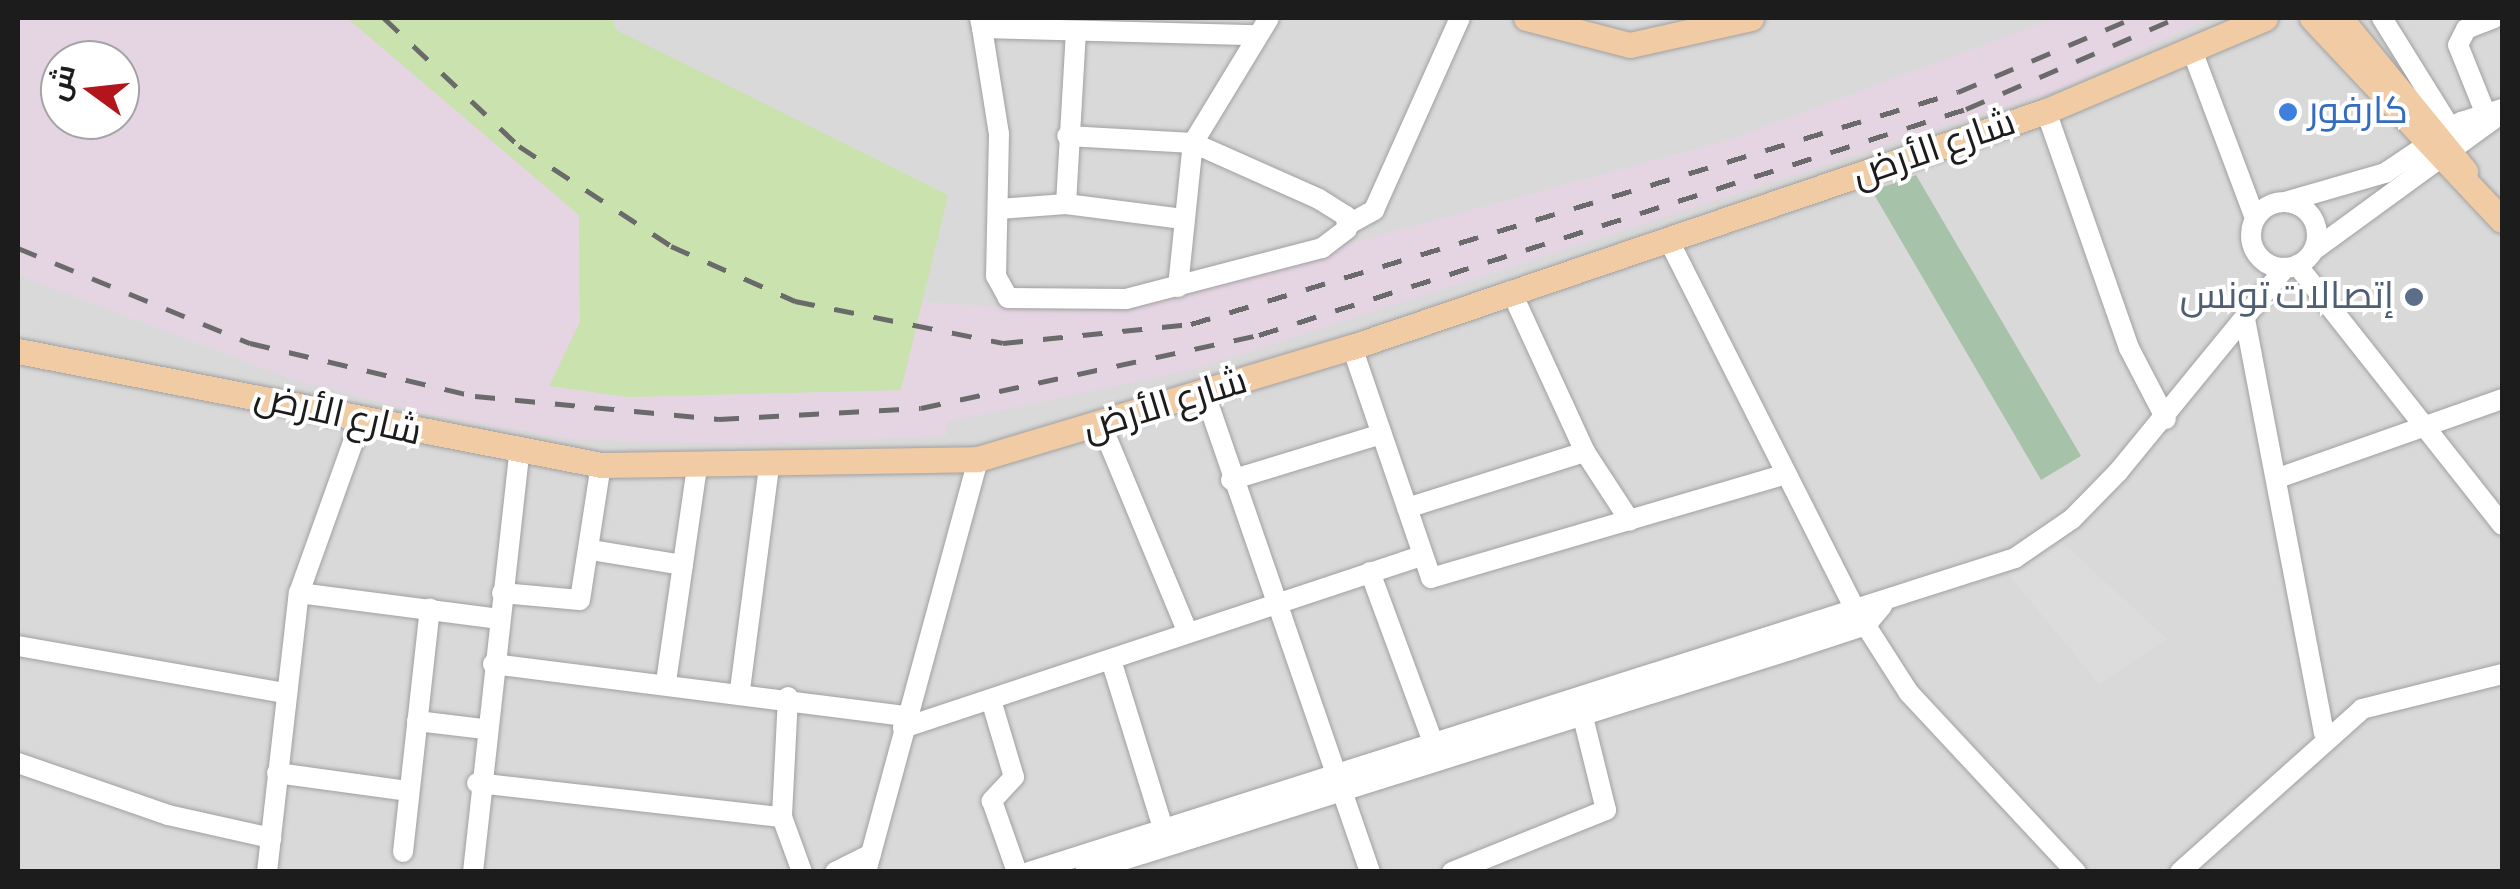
<!DOCTYPE html>
<html>
<head>
<meta charset="utf-8">
<style>
  body { margin:0 }
  #map { position:relative; width:2520px; height:889px; overflow:hidden; background:#ece9e3; font-family:"Sofia Sans Condensed",Cairo,sans-serif }
  div>[style] { position:absolute }
  .residential>* { inset:0; background:#dad9d9 }
  .industrial>* { inset:0; background:#e5d5e3 }
  .grass>* { inset:0; background:#cae2ad }
  .cemetery>* { inset:0; background:#a6c3a9 }
  .parking>* { inset:0; background:#dcdcdc }
  .roads { filter:drop-shadow(0 0 2px #a0a0a0) drop-shadow(0 0 2px #a0a0a0) }
  .minor>* { height:20px; margin:-10px; padding:0 10px; transform-origin:10px; border-radius:10px; background:#fff }
  .minor>.ring { margin:-10px; padding:0; box-sizing:content-box; background:none; border:20px solid #fff; border-radius:50% }
  .major>* { height:25px; margin:-12.5px; padding:0 12.5px; transform-origin:12.5px; border-radius:12.5px; background:#f1cba3 }
  .rail>* { height:5px; margin-top:-2.5px; transform-origin:0; background:repeating-linear-gradient(90deg,#6a6a6a 0 20px,transparent 0 40px) }
  .dots>* { width:28px; height:28px; translate:-50% -50%; box-sizing:border-box; border:5px solid #fff; border-radius:50% }
  span { translate:-50% -50%; white-space:nowrap; text-align:center; line-height:1.15; -webkit-text-stroke:8px #fff; paint-order:stroke }
  .shop-label { font-size:38px; color:#366cbe }
  .left { translate:0 -50%; text-align:left }
  .street-label { font-size:38px; color:#1c1c1c }
  .service-label { font-size:38px; color:#4e5e75 }
  .right { translate:-100% -50%; text-align:right }
  .frame { position:absolute; inset:0; border:20px solid #1c1c1c; pointer-events:none }
  .north { position:absolute; left:40px; top:40px; width:100px; height:100px; box-sizing:border-box; background:#fff; border:2px solid #a4a4a4; border-radius:50%; rotate:285deg; font-size:28px; font-weight:700; line-height:40px; text-align:center; color:#1c1c1c }
  .north::after { content:''; display:block; margin:auto; width:35px; height:45px; background:#b3151d; clip-path:polygon(50% 0,100% 100%,50% 72%,0 100%) }
</style>
</head>
<body>
<div id="map">
  <div class="residential">
    <i style="clip-path:polygon(evenodd,18px 18px,2502px 18px,2502px 871px,18px 871px,18px 18px,60px 60px,120px 60px,120px 120px,60px 120px,60px 60px)"></i>
  </div>
  <div class="industrial">
    <i style="clip-path:polygon(evenodd,18px 18px,347px 18px,579px 214px,580px 322px,550px 386px,628px 397px,901px 390px,922px 302px,1069px 311px,1169px 293px,1732px 139px,2056px 18px,2209px 18px,2062px 88px,1199px 368px,947px 422px,946px 436px,743px 444px,571px 439px,418px 412px,289px 378px,18px 275px,18px 18px,60px 60px,120px 60px,120px 120px,60px 120px,60px 60px)"></i>
  </div>
  <div class="grass">
    <i style="clip-path:polygon(347px 18px,612px 18px,616px 30px,948px 195px,901px 390px,628px 397px,549px 386px,580px 322px,579px 215px)"></i>
  </div>
  <div class="cemetery">
    <i style="clip-path:polygon(1916px 175px,2081px 456px,2041px 480px,1872px 191px)"></i>
  </div>
  <div class="parking">
    <i style="clip-path:polygon(2062px 542px,2167px 639px,2099px 684px,2008px 574px)"></i>
  </div>
  <div class="roads">
    <div class="minor">
      <i style="left:980px;top:18px;width:10px;rotate:79deg"></i>
      <i style="left:982px;top:28px;width:274px;rotate:1.5deg"></i>
      <i style="left:2382px;top:18px;width:144px;rotate:58.1deg"></i>
      <i style="left:982px;top:28px;width:107px;rotate:80.9deg"></i>
      <i style="left:999px;top:134px;width:142px;rotate:91.2deg"></i>
      <i style="left:996px;top:276px;width:25px;rotate:61deg"></i>
      <i style="left:1008px;top:298px;width:118px;rotate:0.5deg"></i>
      <i style="left:1126px;top:299px;width:203px;rotate:-14.6deg"></i>
      <i style="left:1322px;top:248px;width:31px;rotate:-37deg"></i>
      <i style="left:1347px;top:229px;width:13px;rotate:-94deg"></i>
      <i style="left:1346px;top:216px;width:32px;rotate:-148deg"></i>
      <i style="left:1319px;top:199px;width:138px;rotate:-156deg"></i>
      <i style="left:1193px;top:143px;width:126px;rotate:-176.8deg"></i>
      <i style="left:2193px;top:53px;width:176px;rotate:69.4deg"></i>
      <i style="left:2046px;top:111px;width:251px;rotate:70.7deg"></i>
      <i style="left:2129px;top:348px;width:80px;rotate:62.5deg"></i>
      <i style="left:2485px;top:112px;width:72px;rotate:-111.9deg"></i>
      <i style="left:2458px;top:45px;width:18px;rotate:-63deg"></i>
      <i style="left:2466px;top:29px;width:30px;rotate:-21deg"></i>
      <i style="left:2288px;top:201px;width:101px;rotate:-16.1deg"></i>
      <i style="left:2385px;top:173px;width:92px;rotate:-33.9deg"></i>
      <i style="left:2461px;top:122px;width:43px;rotate:-17.6deg"></i>
      <i class="ring" style="left:2251px;top:202px;width:46px;height:46px"></i>
      <i style="left:1066px;top:204px;width:173px;rotate:-86.7deg"></i>
      <i style="left:999px;top:209px;width:67px;rotate:-4.3deg"></i>
      <i style="left:1066px;top:204px;width:118px;rotate:7.3deg"></i>
      <i style="left:1349px;top:224px;width:29px;rotate:-29deg"></i>
      <i style="left:1374px;top:210px;width:210px;rotate:-65.9deg"></i>
      <i style="left:1668px;top:239px;width:412px;rotate:63.2deg"></i>
      <i style="left:1854px;top:607px;width:102px;rotate:57.4deg"></i>
      <i style="left:1909px;top:693px;width:245px;rotate:47deg"></i>
      <i style="left:2314px;top:250px;width:228px;rotate:-36.1deg"></i>
      <i style="left:2297px;top:265px;width:331px;rotate:51.7deg"></i>
      <i style="left:1178px;top:287px;width:145px;rotate:-84.1deg"></i>
      <i style="left:1193px;top:143px;width:146px;rotate:-58.7deg"></i>
      <i style="left:1511px;top:291px;width:177px;rotate:65.3deg"></i>
      <i style="left:1585px;top:452px;width:82px;rotate:56.9deg"></i>
      <i style="left:2245px;top:319px;width:422px;rotate:79.2deg"></i>
      <i style="left:1352px;top:347px;width:244px;rotate:71.1deg"></i>
      <i style="left:1431px;top:578px;width:368px;rotate:-16.3deg"></i>
      <i style="left:1205px;top:394px;width:506px;rotate:70.96deg"></i>
      <i style="left:1101px;top:424px;width:226px;rotate:67.4deg"></i>
      <i style="left:2278px;top:478px;width:238px;rotate:-19.4deg"></i>
      <i style="left:1231px;top:480px;width:154px;rotate:-17deg"></i>
      <i style="left:1407px;top:508px;width:187px;rotate:-17.5deg"></i>
      <i style="left:591px;top:550px;width:93px;rotate:9.3deg"></i>
      <i style="left:1370px;top:572px;width:181px;rotate:69.7deg"></i>
      <i style="left:299px;top:593px;width:202px;rotate:7.4deg"></i>
      <i style="left:502px;top:593px;width:78px;rotate:5.1deg"></i>
      <i style="left:580px;top:600px;width:137px;rotate:-81.2deg"></i>
      <i style="left:18px;top:646px;width:270px;rotate:10deg"></i>
      <i style="left:1111px;top:660px;width:176px;rotate:72.8deg"></i>
      <i style="left:493px;top:664px;width:415px;rotate:7.2deg"></i>
      <i style="left:666px;top:682px;width:217px;rotate:-81.8deg"></i>
      <i style="left:740px;top:690px;width:225px;rotate:-82.6deg"></i>
      <i style="left:788px;top:697px;width:120px;rotate:92.9deg"></i>
      <i style="left:782px;top:817px;width:59px;rotate:70deg"></i>
      <i style="left:991px;top:700px;width:80px;rotate:73.4deg"></i>
      <i style="left:1014px;top:777px;width:33px;rotate:133deg"></i>
      <i style="left:992px;top:801px;width:75px;rotate:70.6deg"></i>
      <i style="left:417px;top:721px;width:66px;rotate:6.9deg"></i>
      <i style="left:903px;top:728px;width:546px;rotate:-18.37deg"></i>
      <i style="left:18px;top:763px;width:159px;rotate:19.1deg"></i>
      <i style="left:168px;top:815px;width:106px;rotate:12.6deg"></i>
      <i style="left:277px;top:773px;width:133px;rotate:7.8deg"></i>
      <i style="left:477px;top:783px;width:307px;rotate:6.4deg"></i>
      <i style="left:403px;top:852px;width:245px;rotate:-83.7deg"></i>
      <i style="left:267px;top:872px;width:281px;rotate:-83.5deg"></i>
      <i style="left:299px;top:593px;width:184px;rotate:-70.3deg"></i>
      <i style="left:473px;top:872px;width:419px;rotate:-83.7deg"></i>
      <i style="left:835px;top:872px;width:40px;rotate:-26.6deg"></i>
      <i style="left:866px;top:872px;width:428px;rotate:-74.8deg"></i>
      <i style="left:1029px;top:872px;width:1035px;rotate:-17.66deg"></i>
      <i style="left:2015px;top:558px;width:69px;rotate:-34.4deg"></i>
      <i style="left:2072px;top:519px;width:66px;rotate:-45.6deg"></i>
      <i style="left:2118px;top:472px;width:264px;rotate:-50.7deg"></i>
      <i style="left:1085px;top:872px;width:742px;rotate:-17.48deg"></i>
      <i style="left:1793px;top:649px;width:77px;rotate:-18.2deg"></i>
      <i style="left:1866px;top:625px;width:25px;rotate:-50deg"></i>
      <i style="left:1452px;top:872px;width:166px;rotate:-21.9deg"></i>
      <i style="left:1606px;top:810px;width:96px;rotate:-103.9deg"></i>
      <i style="left:2180px;top:872px;width:244px;rotate:-41.8deg"></i>
      <i style="left:2362px;top:709px;width:144px;rotate:-14deg"></i>
    </div>
    <div class="major">
      <i style="left:1526px;top:18px;width:107px;rotate:14.6deg"></i>
      <i style="left:1630px;top:45px;width:124px;rotate:-12.6deg"></i>
      <i style="left:2312px;top:18px;width:277px;rotate:46.8deg"></i>
      <i style="left:2340px;top:18px;width:198px;rotate:50.8deg"></i>
      <i style="left:18px;top:351px;width:594px;rotate:11.06deg"></i>
      <i style="left:601px;top:465px;width:377px;rotate:-0.9deg"></i>
      <i style="left:978px;top:459px;width:390px;rotate:-16.7deg"></i>
      <i style="left:1352px;top:347px;width:733px;rotate:-18.78deg"></i>
      <i style="left:2046px;top:111px;width:238px;rotate:-23deg"></i>
    </div>
  </div>
  <div class="rail">
    <i style="left:384px;top:18px;width:186px;rotate:43.5deg"></i>
    <i style="left:519px;top:146px;width:182px;rotate:33.3deg"></i>
    <i style="left:671px;top:246px;width:136px;rotate:23.9deg"></i>
    <i style="left:795px;top:301px;width:212px;rotate:11.4deg"></i>
    <i style="left:1003px;top:343px;width:189px;rotate:-5.8deg"></i>
    <i style="left:1191px;top:324px;width:801px;rotate:-16.83deg"></i>
    <i style="left:1958px;top:92px;width:190px;rotate:-22.9deg"></i>
    <i style="left:18px;top:248px;width:251px;rotate:22.3deg"></i>
    <i style="left:250px;top:343px;width:231px;rotate:13.3deg"></i>
    <i style="left:475px;top:396px;width:245px;rotate:5.4deg"></i>
    <i style="left:719px;top:419px;width:202px;rotate:-3.1deg"></i>
    <i style="left:921px;top:408px;width:346px;rotate:-12.2deg"></i>
    <i style="left:1259px;top:335px;width:742px;rotate:-17.73deg"></i>
    <i style="left:1966px;top:109px;width:229px;rotate:-23.4deg"></i>
  </div>
  <div class="dots">
    <i style="left:2288px;top:112px;background:#3f7fe0"></i>
    <i style="left:2414px;top:297px;background:#5c6f8a"></i>
  </div>
  <div class="shop-label">
    <span class="left" style="left:2308px;top:112px">كارفور</span>
  </div>
  <div class="street-label">
    <span style="left:1934px;top:149px;rotate:-19deg">شارع الأرض</span>
    <span style="left:1165px;top:405px;rotate:-17deg">شارع الأرض</span>
    <span style="left:338px;top:415px;rotate:13deg">شارع الأرض</span>
  </div>
  <div class="service-label">
    <span class="right" style="left:2394px;top:297px">إتصالات تونس</span>
  </div>
  <div class="frame"></div>
  <div class="north">ش</div>
</div>
</body>
</html>
